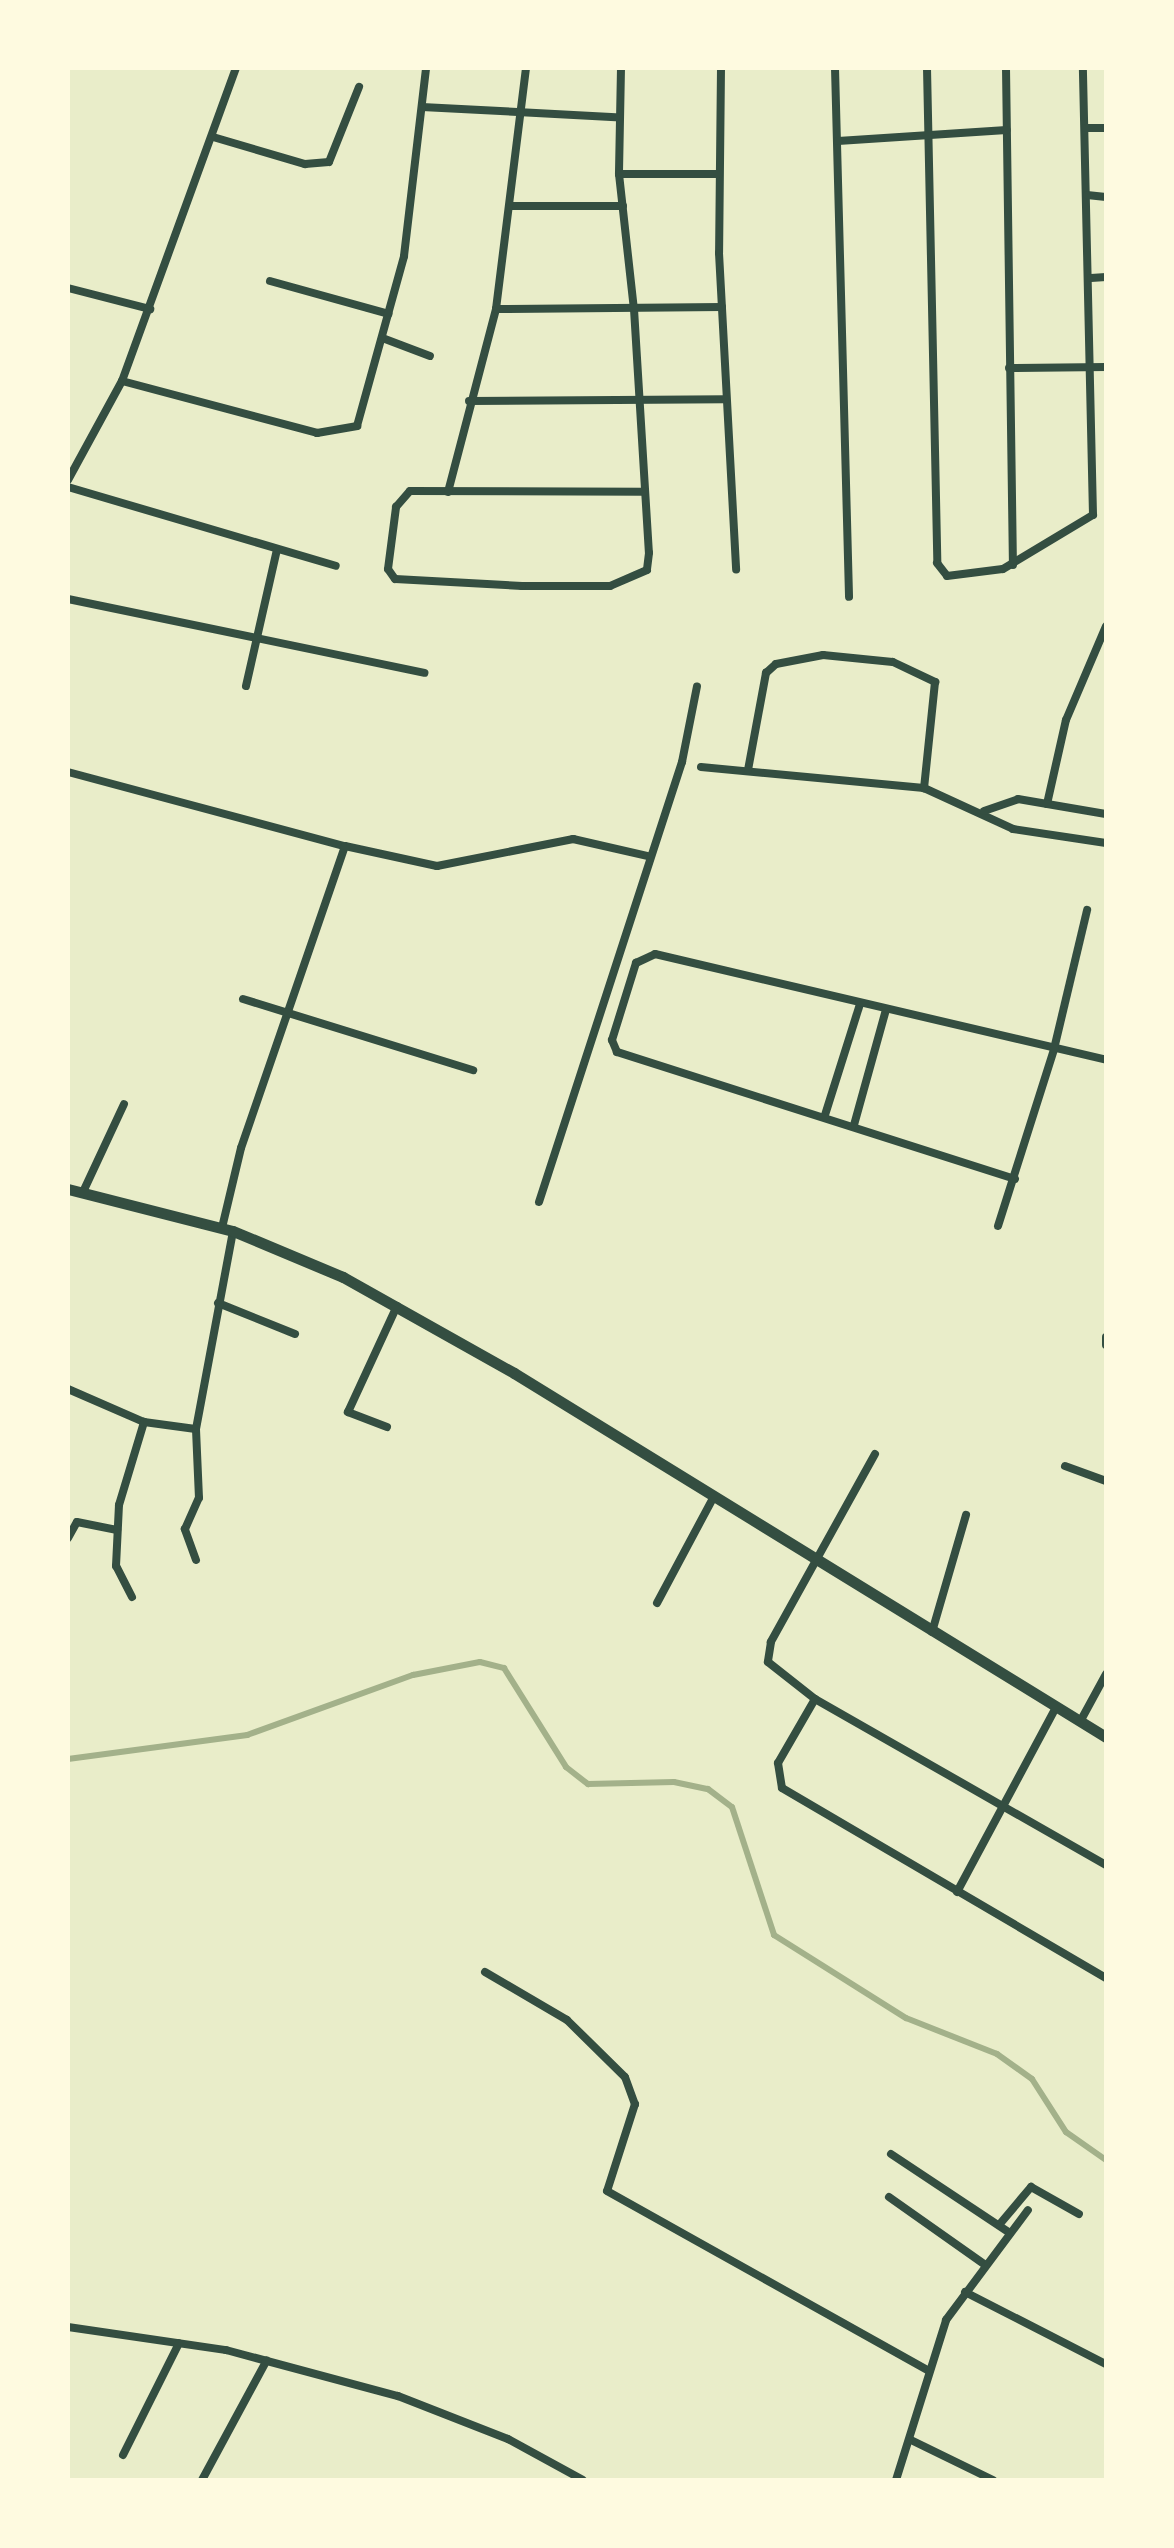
<!DOCTYPE html>
<html>
<head>
<meta charset="utf-8">
<style>
  body { margin:0 }
  #map { position:relative; width:1174px; height:2548px; overflow:hidden; background:#e9edc9; font-family:"Roboto Condensed",sans-serif }
  div>[style] { position:absolute }
  .stream>* { height:6px; margin:-3px; padding:0 3px; transform-origin:3px; border-radius:3px; background:#a3b18a }
  .minor>* { height:8px; margin:-4px; padding:0 4px; transform-origin:4px; border-radius:4px; background:#344e41 }
  .tertiary>* { height:11px; margin:-5.5px; padding:0 5.5px; transform-origin:5.5px; border-radius:5.5px; background:#344e41 }
  span { translate:-50% -50%; white-space:nowrap; text-align:center; line-height:1.15; -webkit-text-stroke:8px #fefae0; paint-order:stroke }
  .frame { position:absolute; inset:0; border:70px solid #fefae0; pointer-events:none }
</style>
</head>
<body>
<div id="map">
  <div class="stream">
    <i style="left:68px;top:1759px;width:181px;rotate:-7.6deg"></i>
    <i style="left:247px;top:1735px;width:177px;rotate:-19.9deg"></i>
    <i style="left:413px;top:1675px;width:68px;rotate:-11deg"></i>
    <i style="left:480px;top:1662px;width:25px;rotate:14deg"></i>
    <i style="left:504px;top:1668px;width:117px;rotate:57.9deg"></i>
    <i style="left:566px;top:1767px;width:28px;rotate:38deg"></i>
    <i style="left:588px;top:1784px;width:86px;rotate:-1.3deg"></i>
    <i style="left:674px;top:1782px;width:35px;rotate:12deg"></i>
    <i style="left:708px;top:1789px;width:30px;rotate:37deg"></i>
    <i style="left:732px;top:1807px;width:135px;rotate:71.8deg"></i>
    <i style="left:774px;top:1935px;width:156px;rotate:32.2deg"></i>
    <i style="left:906px;top:2018px;width:98px;rotate:21.6deg"></i>
    <i style="left:997px;top:2054px;width:43px;rotate:35.5deg"></i>
    <i style="left:1032px;top:2079px;width:63px;rotate:57.3deg"></i>
    <i style="left:1066px;top:2132px;width:49px;rotate:35deg"></i>
  </div>
  <div class="minor">
    <i style="left:621px;top:68px;width:106px;rotate:91.1deg"></i>
    <i style="left:619px;top:174px;width:136px;rotate:83.7deg"></i>
    <i style="left:634px;top:309px;width:244px;rotate:86.5deg"></i>
    <i style="left:649px;top:553px;width:17px;rotate:97deg"></i>
    <i style="left:647px;top:570px;width:40px;rotate:156.6deg"></i>
    <i style="left:610px;top:586px;width:88px;rotate:180deg"></i>
    <i style="left:522px;top:586px;width:127px;rotate:-176.8deg"></i>
    <i style="left:395px;top:579px;width:12px;rotate:-125deg"></i>
    <i style="left:388px;top:569px;width:63px;rotate:-82.6deg"></i>
    <i style="left:396px;top:507px;width:21px;rotate:-49deg"></i>
    <i style="left:410px;top:491px;width:234px;rotate:0.2deg"></i>
    <i style="left:721px;top:68px;width:185px;rotate:90.6deg"></i>
    <i style="left:719px;top:253px;width:317px;rotate:86.9deg"></i>
    <i style="left:835px;top:68px;width:529px;rotate:88.48deg"></i>
    <i style="left:927px;top:68px;width:495px;rotate:88.8deg"></i>
    <i style="left:937px;top:563px;width:16px;rotate:52deg"></i>
    <i style="left:947px;top:576px;width:56px;rotate:-7.1deg"></i>
    <i style="left:1003px;top:569px;width:105px;rotate:-31deg"></i>
    <i style="left:1093px;top:515px;width:447px;rotate:-91.3deg"></i>
    <i style="left:1006px;top:68px;width:497px;rotate:89.2deg"></i>
    <i style="left:422px;top:107px;width:194px;rotate:3deg"></i>
    <i style="left:1085px;top:128px;width:21px"></i>
    <i style="left:213px;top:137px;width:96px;rotate:16.4deg"></i>
    <i style="left:305px;top:164px;width:24px;rotate:-5deg"></i>
    <i style="left:329px;top:162px;width:81px;rotate:-68.2deg"></i>
    <i style="left:838px;top:141px;width:169px;rotate:-3.7deg"></i>
    <i style="left:619px;top:174px;width:100px"></i>
    <i style="left:1087px;top:195px;width:19px;rotate:6deg"></i>
    <i style="left:510px;top:206px;width:113px"></i>
    <i style="left:1091px;top:278px;width:15px;rotate:-4deg"></i>
    <i style="left:270px;top:281px;width:123px;rotate:15.5deg"></i>
    <i style="left:68px;top:288px;width:85px;rotate:14.4deg"></i>
    <i style="left:496px;top:309px;width:226px;rotate:-0.5deg"></i>
    <i style="left:385px;top:339px;width:48px;rotate:20.7deg"></i>
    <i style="left:1009px;top:368px;width:97px;rotate:-0.6deg"></i>
    <i style="left:122px;top:381px;width:202px;rotate:14.9deg"></i>
    <i style="left:317px;top:433px;width:41px;rotate:-9.9deg"></i>
    <i style="left:357px;top:426px;width:176px;rotate:-74.5deg"></i>
    <i style="left:404px;top:256px;width:189px;rotate:-83.3deg"></i>
    <i style="left:469px;top:401px;width:256px;rotate:-0.4deg"></i>
    <i style="left:68px;top:480px;width:113px;rotate:-61.4deg"></i>
    <i style="left:122px;top:381px;width:333px;rotate:-70deg"></i>
    <i style="left:68px;top:487px;width:279px;rotate:16.4deg"></i>
    <i style="left:448px;top:492px;width:189px;rotate:-75.3deg"></i>
    <i style="left:496px;top:309px;width:243px;rotate:-82.9deg"></i>
    <i style="left:68px;top:599px;width:364px;rotate:11.7deg"></i>
    <i style="left:246px;top:686px;width:139px;rotate:-77.2deg"></i>
    <i style="left:701px;top:767px;width:224px;rotate:5.4deg"></i>
    <i style="left:924px;top:788px;width:98px;rotate:24.7deg"></i>
    <i style="left:1013px;top:829px;width:94px;rotate:8.6deg"></i>
    <i style="left:748px;top:770px;width:99px;rotate:-79.5deg"></i>
    <i style="left:766px;top:673px;width:13px;rotate:-42deg"></i>
    <i style="left:776px;top:664px;width:48px;rotate:-10.8deg"></i>
    <i style="left:823px;top:655px;width:70px;rotate:5.7deg"></i>
    <i style="left:893px;top:662px;width:47px;rotate:25.5deg"></i>
    <i style="left:935px;top:682px;width:107px;rotate:95.9deg"></i>
    <i style="left:68px;top:772px;width:287px;rotate:15deg"></i>
    <i style="left:345px;top:846px;width:319px;rotate:109deg"></i>
    <i style="left:241px;top:1148px;width:82px;rotate:103.4deg"></i>
    <i style="left:1047px;top:804px;width:86px;rotate:-77.3deg"></i>
    <i style="left:1066px;top:720px;width:102px;rotate:-66.9deg"></i>
    <i style="left:984px;top:811px;width:36px;rotate:-19deg"></i>
    <i style="left:1018px;top:799px;width:89px;rotate:9.7deg"></i>
    <i style="left:345px;top:846px;width:94px;rotate:12.3deg"></i>
    <i style="left:437px;top:866px;width:139px;rotate:-11.2deg"></i>
    <i style="left:573px;top:839px;width:77px;rotate:12.8deg"></i>
    <i style="left:243px;top:999px;width:241px;rotate:17.2deg"></i>
    <i style="left:825px;top:1115px;width:116px;rotate:-72.5deg"></i>
    <i style="left:854px;top:1125px;width:119px;rotate:-74.5deg"></i>
    <i style="left:1015px;top:1179px;width:418px;rotate:-162.3deg"></i>
    <i style="left:617px;top:1052px;width:13px;rotate:-113deg"></i>
    <i style="left:612px;top:1040px;width:81px;rotate:-72.7deg"></i>
    <i style="left:636px;top:963px;width:21px;rotate:-25deg"></i>
    <i style="left:655px;top:954px;width:463px;rotate:13.2deg"></i>
    <i style="left:83px;top:1192px;width:97px;rotate:-65deg"></i>
    <i style="left:539px;top:1202px;width:463px;rotate:-72deg"></i>
    <i style="left:682px;top:762px;width:77px;rotate:-78.8deg"></i>
    <i style="left:998px;top:1226px;width:186px;rotate:-72.4deg"></i>
    <i style="left:1054px;top:1049px;width:143px;rotate:-76.6deg"></i>
    <i style="left:218px;top:1303px;width:83px;rotate:21.9deg"></i>
    <i style="left:1106px;top:1337px;width:8px;rotate:90deg"></i>
    <i style="left:68px;top:1389px;width:83px;rotate:23.5deg"></i>
    <i style="left:144px;top:1422px;width:52px;rotate:7.7deg"></i>
    <i style="left:387px;top:1427px;width:42px;rotate:-159deg"></i>
    <i style="left:348px;top:1412px;width:117px;rotate:-65.2deg"></i>
    <i style="left:875px;top:1454px;width:215px;rotate:119deg"></i>
    <i style="left:771px;top:1642px;width:20px;rotate:99deg"></i>
    <i style="left:768px;top:1662px;width:60px;rotate:38.2deg"></i>
    <i style="left:815px;top:1699px;width:335px;rotate:29.7deg"></i>
    <i style="left:1065px;top:1466px;width:44px;rotate:20.1deg"></i>
    <i style="left:68px;top:1538px;width:18px;rotate:-61deg"></i>
    <i style="left:77px;top:1522px;width:41px;rotate:11.3deg"></i>
    <i style="left:196px;top:1560px;width:33px;rotate:-110deg"></i>
    <i style="left:185px;top:1529px;width:34px;rotate:-66deg"></i>
    <i style="left:199px;top:1498px;width:69px;rotate:-92.5deg"></i>
    <i style="left:196px;top:1429px;width:201px;rotate:-79.4deg"></i>
    <i style="left:132px;top:1597px;width:35px;rotate:-117deg"></i>
    <i style="left:116px;top:1566px;width:61px;rotate:-87.2deg"></i>
    <i style="left:119px;top:1505px;width:87px;rotate:-73.2deg"></i>
    <i style="left:657px;top:1603px;width:119px;rotate:-61.9deg"></i>
    <i style="left:932px;top:1632px;width:122px;rotate:-73.8deg"></i>
    <i style="left:815px;top:1699px;width:74px;rotate:120deg"></i>
    <i style="left:778px;top:1763px;width:25px;rotate:81deg"></i>
    <i style="left:782px;top:1788px;width:376px;rotate:30.4deg"></i>
    <i style="left:1081px;top:1720px;width:52px;rotate:-61.5deg"></i>
    <i style="left:957px;top:1892px;width:210px;rotate:-61.8deg"></i>
    <i style="left:485px;top:1972px;width:95px;rotate:30.3deg"></i>
    <i style="left:567px;top:2020px;width:81px;rotate:44.5deg"></i>
    <i style="left:625px;top:2077px;width:29px;rotate:70deg"></i>
    <i style="left:635px;top:2104px;width:91px;rotate:107.8deg"></i>
    <i style="left:607px;top:2191px;width:369px;rotate:29.2deg"></i>
    <i style="left:891px;top:2154px;width:143px;rotate:33.6deg"></i>
    <i style="left:889px;top:2197px;width:116px;rotate:35.2deg"></i>
    <i style="left:999px;top:2225px;width:50px;rotate:-49.9deg"></i>
    <i style="left:1031px;top:2187px;width:55px;rotate:29.4deg"></i>
    <i style="left:965px;top:2292px;width:158px;rotate:27.1deg"></i>
    <i style="left:68px;top:2327px;width:160px;rotate:8.3deg"></i>
    <i style="left:226px;top:2350px;width:178px;rotate:15deg"></i>
    <i style="left:398px;top:2396px;width:118px;rotate:21.4deg"></i>
    <i style="left:508px;top:2439px;width:85px;rotate:28.7deg"></i>
    <i style="left:913px;top:2441px;width:89px;rotate:26deg"></i>
    <i style="left:123px;top:2455px;width:125px;rotate:-63.4deg"></i>
    <i style="left:202px;top:2480px;width:136px;rotate:-61.6deg"></i>
    <i style="left:896px;top:2480px;width:168px;rotate:-72.6deg"></i>
    <i style="left:946px;top:2320px;width:137px;rotate:-53.3deg"></i>
  </div>
  <div class="tertiary">
    <i style="left:68px;top:1189px;width:170px;rotate:14.3deg"></i>
    <i style="left:233px;top:1231px;width:119px;rotate:22.7deg"></i>
    <i style="left:343px;top:1277px;width:196px;rotate:29.3deg"></i>
    <i style="left:514px;top:1373px;width:695px;rotate:31.59deg"></i>
  </div>
  <div class="frame"></div>
</div>
</body>
</html>
